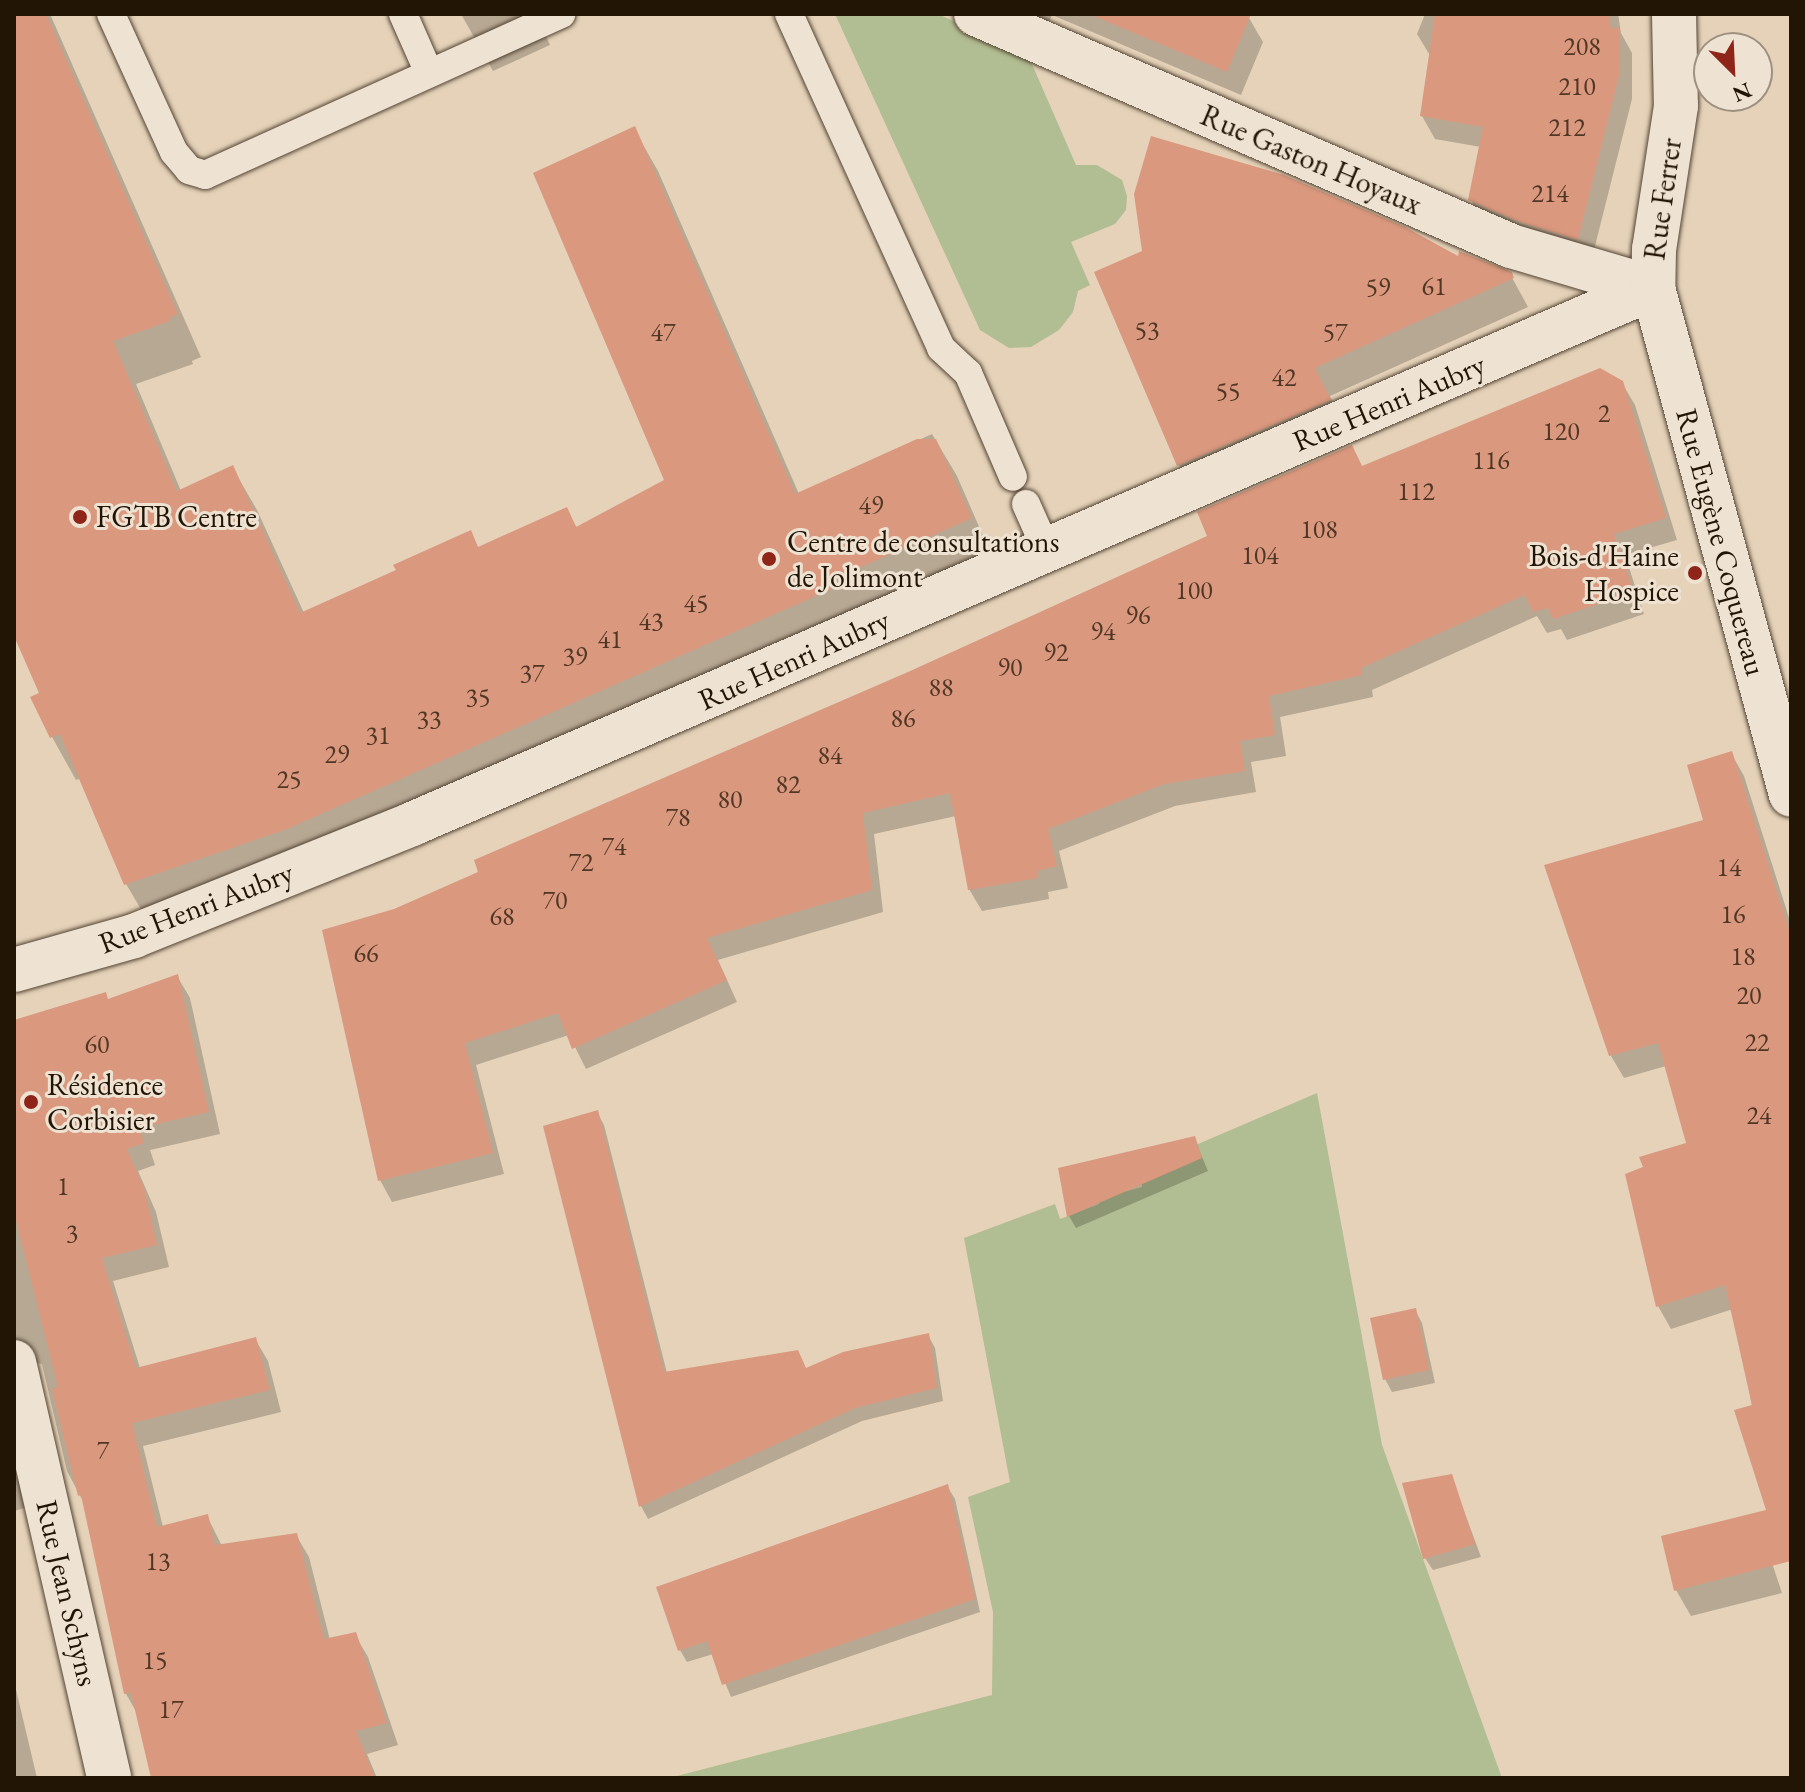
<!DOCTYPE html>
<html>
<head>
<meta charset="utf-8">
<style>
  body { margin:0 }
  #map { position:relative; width:1805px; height:1792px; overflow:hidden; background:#e5d2b9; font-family:"EB Garamond",serif }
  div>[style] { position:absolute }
  .green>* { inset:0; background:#b1bd92 }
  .shadow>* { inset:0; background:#0003 }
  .building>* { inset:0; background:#da987e }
  .roads { filter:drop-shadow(0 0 2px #534433) drop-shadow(0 0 2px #534433) }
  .lane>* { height:28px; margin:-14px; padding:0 14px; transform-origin:14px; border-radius:14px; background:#eee2d2 }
  .street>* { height:44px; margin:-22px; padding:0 22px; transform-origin:22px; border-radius:22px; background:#eee2d2 }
  .secondary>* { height:44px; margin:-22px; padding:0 22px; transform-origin:22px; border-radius:22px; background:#eee2d2 }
  .dots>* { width:22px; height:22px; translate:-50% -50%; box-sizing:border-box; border:4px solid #eee2d2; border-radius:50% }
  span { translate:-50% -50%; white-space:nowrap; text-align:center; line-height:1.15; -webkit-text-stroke:6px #eee2d2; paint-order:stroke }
  .number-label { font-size:26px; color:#503624 }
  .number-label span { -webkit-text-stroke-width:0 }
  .street-label { font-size:30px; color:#221506 }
  .poi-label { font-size:30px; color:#221506 }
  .left { translate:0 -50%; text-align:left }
  .right { translate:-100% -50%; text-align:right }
  .frame { position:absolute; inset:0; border:16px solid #221506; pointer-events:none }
  .north { position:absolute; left:1693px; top:32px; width:80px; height:80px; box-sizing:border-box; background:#eee2d2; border:2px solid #9c9080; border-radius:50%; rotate:156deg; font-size:22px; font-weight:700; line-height:32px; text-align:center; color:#221506 }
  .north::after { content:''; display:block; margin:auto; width:28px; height:36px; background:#8f2418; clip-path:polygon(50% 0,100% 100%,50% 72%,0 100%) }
</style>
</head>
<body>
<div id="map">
  <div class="green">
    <i style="clip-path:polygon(835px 14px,938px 14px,1028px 55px,1076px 165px,1097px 165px,1122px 180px,1127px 196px,1126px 210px,1115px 224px,1071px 242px,1090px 285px,1078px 291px,1073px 312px,1059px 330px,1031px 347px,1009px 348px,980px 330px)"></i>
    <i style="clip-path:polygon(1317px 1093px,1382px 1445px,1502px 1778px,669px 1778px,992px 1695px,993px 1612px,968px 1497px,1010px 1482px,964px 1238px,1055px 1204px,1060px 1219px,1099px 1204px,1098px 1199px,1142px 1187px,1140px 1169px)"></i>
  </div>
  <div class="shadow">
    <i style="clip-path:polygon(14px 14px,50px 14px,201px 357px,192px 361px,193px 364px,136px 384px,181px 491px,232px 467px,257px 510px,304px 613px,479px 548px,566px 509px,577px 528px,667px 481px,634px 129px,658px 171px,799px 494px,932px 434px,957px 476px,994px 561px,151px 926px,126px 884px,81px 778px,76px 780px,52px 737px,42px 694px,14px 632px)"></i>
    <i style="clip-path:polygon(461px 14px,536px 14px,550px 45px,493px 71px)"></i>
    <i style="clip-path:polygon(980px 14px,1240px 14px,1249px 18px,1263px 42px,1241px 95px,1052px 15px,1044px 33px)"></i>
    <i style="clip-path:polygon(1425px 14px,1618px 14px,1621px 33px,1632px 53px,1632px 99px,1591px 262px,1484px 224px,1471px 200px,1481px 147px,1435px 139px,1422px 116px,1431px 57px,1417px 34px)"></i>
    <i style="clip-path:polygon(1459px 259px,1510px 274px,1528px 307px,1330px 396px,1345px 428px,1195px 493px,1179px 465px,1096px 273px)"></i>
    <i style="clip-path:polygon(1622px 383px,1635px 405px,1677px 540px,1625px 555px,1644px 614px,1567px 640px,1561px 629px,1547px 633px,1537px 616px,1372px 690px,1373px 697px,1280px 717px,1286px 756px,1251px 762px,1256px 792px,1175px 806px,1059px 851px,1068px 888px,1048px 892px,1049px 899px,982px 911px,969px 889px,956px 816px,874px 834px,883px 912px,718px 960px,737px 1002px,586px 1069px,569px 1035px,476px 1065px,504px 1174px,392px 1202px,380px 1180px,394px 911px,1210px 537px,1352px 448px,1363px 468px)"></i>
    <i style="clip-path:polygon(1731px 753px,1744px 776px,1791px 924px,1791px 1565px,1779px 1545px,1733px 1309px,1671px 1329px,1658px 1306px,1627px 1175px,1688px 1145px,1666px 1066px,1624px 1078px,1611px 1056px)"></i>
    <i style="clip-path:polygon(177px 976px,190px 998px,220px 1134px,150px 1150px,155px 1165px,138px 1171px,156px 1212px,169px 1267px,113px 1281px,140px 1368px,255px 1339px,268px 1361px,281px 1412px,143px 1446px,163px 1527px,207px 1516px,222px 1546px,296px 1535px,309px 1557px,330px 1640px,355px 1635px,368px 1657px,398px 1745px,367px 1754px,377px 1778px,153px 1778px,137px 1713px,126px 1694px,85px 1505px,67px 1471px,42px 1364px,21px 1359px,14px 1363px,14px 1022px,109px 1001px)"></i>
    <i style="clip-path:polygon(597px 1112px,604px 1125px,667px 1373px,807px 1370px,928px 1335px,935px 1348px,943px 1401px,862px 1421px,648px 1519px,641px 1506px,545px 1127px)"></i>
    <i style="clip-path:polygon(1194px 1138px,1208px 1171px,1076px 1228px,1069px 1216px,1060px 1169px)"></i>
    <i style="clip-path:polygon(1415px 1310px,1422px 1323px,1435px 1383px,1392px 1392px,1385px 1379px)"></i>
    <i style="clip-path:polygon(14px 1447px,28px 1507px,14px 1511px)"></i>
    <i style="clip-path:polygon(1451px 1476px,1481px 1557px,1433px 1570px,1425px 1558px)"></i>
    <i style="clip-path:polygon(947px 1486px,955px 1499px,980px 1612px,731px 1697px,713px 1654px,687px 1662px,680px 1650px)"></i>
    <i style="clip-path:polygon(1765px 1542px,1782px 1593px,1691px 1616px,1676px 1590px)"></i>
    <i style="clip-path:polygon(14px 1681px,37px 1778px,14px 1778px)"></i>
  </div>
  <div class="building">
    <i style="clip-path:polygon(14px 14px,46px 14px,178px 314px,169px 318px,170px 321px,113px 341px,177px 491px,233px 465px,300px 613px,396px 570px,393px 565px,471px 530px,478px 547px,567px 507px,576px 527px,664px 480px,533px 173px,635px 126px,795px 494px,917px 439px,936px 439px,972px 518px,832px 580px,832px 589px,287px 829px,124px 885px,60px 734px,50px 738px,30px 697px,39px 693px,14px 636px)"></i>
    <i style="clip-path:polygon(1089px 14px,1251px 14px,1227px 72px)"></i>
    <i style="clip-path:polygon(1435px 14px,1609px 14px,1611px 29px,1620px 27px,1619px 76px,1578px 240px,1520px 222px,1468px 200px,1483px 127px,1420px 116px)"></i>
    <i style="clip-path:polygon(1151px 136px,1284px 175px,1405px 227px,1458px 256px,1459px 251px,1512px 272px,1514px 278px,1315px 368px,1331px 400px,1177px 466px,1094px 272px,1142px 251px,1134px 194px)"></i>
    <i style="clip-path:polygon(1600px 368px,1623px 381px,1666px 518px,1614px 534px,1634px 592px,1553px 619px,1548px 608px,1533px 612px,1525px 595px,1361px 668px,1362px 675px,1269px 696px,1275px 735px,1240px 741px,1245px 771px,1164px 784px,1048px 829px,1057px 866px,1037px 871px,1038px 878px,968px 890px,950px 793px,863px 813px,872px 890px,707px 938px,727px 980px,572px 1049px,558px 1013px,465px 1043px,493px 1153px,378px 1181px,322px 930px,394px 909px,478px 872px,474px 860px,908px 672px,1207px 536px,1197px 512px,1352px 445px,1362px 466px)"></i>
    <i style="clip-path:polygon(1732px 751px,1791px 936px,1791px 1561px,1674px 1591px,1661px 1536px,1766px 1510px,1734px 1410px,1752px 1405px,1725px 1285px,1656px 1307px,1625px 1174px,1643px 1167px,1639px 1157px,1686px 1143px,1658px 1043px,1609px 1056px,1544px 865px,1703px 820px,1687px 765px)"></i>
    <i style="clip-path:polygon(178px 974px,209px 1112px,139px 1128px,144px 1143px,127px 1149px,144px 1188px,157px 1245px,102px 1258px,136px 1368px,256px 1337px,270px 1390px,132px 1423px,157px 1527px,208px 1514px,215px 1545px,297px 1533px,324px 1639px,356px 1632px,387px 1723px,356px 1731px,375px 1778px,151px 1778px,131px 1693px,124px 1694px,81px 1495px,78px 1496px,52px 1389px,58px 1387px,14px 1212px,14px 1020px,106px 992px,108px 999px)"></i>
    <i style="clip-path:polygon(598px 1110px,664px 1372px,798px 1350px,806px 1368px,843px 1352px,929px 1333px,937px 1388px,855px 1408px,639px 1507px,543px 1126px)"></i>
    <i style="clip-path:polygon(1195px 1136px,1202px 1158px,1067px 1217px,1058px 1168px)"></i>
    <i style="clip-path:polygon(1416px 1308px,1429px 1370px,1383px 1380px,1370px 1318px)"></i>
    <i style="clip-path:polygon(1452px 1474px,1475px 1544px,1423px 1559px,1402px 1483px)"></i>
    <i style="clip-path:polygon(948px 1484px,975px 1599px,722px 1685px,707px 1641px,678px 1651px,656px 1587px)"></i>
  </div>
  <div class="roads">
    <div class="lane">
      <i style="left:111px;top:14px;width:152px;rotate:65.5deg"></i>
      <i style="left:174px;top:152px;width:23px;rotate:50deg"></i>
      <i style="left:189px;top:170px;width:17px;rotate:17deg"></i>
      <i style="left:205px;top:175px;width:391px;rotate:-24.3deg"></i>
      <i style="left:403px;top:14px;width:64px;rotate:66.2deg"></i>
      <i style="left:789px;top:14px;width:367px;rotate:65.5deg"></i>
      <i style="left:941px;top:348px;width:37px;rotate:43deg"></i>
      <i style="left:968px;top:373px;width:113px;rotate:66.6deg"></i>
      <i style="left:1026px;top:504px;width:49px;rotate:66deg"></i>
    </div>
    <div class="street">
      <i style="left:976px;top:14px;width:583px;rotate:23.44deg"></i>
      <i style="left:1511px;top:246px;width:148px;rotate:16.5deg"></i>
      <i style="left:14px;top:970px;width:125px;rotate:-15.8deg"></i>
      <i style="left:134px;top:936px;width:300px;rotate:-21.9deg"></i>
      <i style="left:412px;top:824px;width:1352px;rotate:-23.36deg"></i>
      <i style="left:14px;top:1362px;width:427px;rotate:77.1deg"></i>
    </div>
    <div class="secondary">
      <i style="left:1674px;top:14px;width:92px;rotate:88.8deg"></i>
      <i style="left:1676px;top:106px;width:145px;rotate:98.7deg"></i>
      <i style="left:1654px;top:249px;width:39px;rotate:91deg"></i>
      <i style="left:1653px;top:288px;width:525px;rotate:74.77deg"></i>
    </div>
  </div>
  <div class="dots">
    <i style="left:80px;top:517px;background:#8f2418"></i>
    <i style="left:769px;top:559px;background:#8f2418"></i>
    <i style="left:1695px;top:573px;background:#8f2418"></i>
    <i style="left:31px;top:1102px;background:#8f2418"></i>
  </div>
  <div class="number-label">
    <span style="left:1582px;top:47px">208</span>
    <span style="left:1577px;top:87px">210</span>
    <span style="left:1567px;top:128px">212</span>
    <span style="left:1550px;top:194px">214</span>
    <span style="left:1434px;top:287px">61</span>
    <span style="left:1378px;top:288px">59</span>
    <span style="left:1147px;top:331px">53</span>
    <span style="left:663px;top:333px">47</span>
    <span style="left:1335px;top:333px">57</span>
    <span style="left:1284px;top:378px">42</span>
    <span style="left:1228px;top:392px">55</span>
    <span style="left:1604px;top:414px">2</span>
    <span style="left:1561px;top:432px">120</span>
    <span style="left:1491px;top:461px">116</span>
    <span style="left:1416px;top:492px">112</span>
    <span style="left:871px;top:506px">49</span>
    <span style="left:1319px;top:530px">108</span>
    <span style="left:1260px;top:556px">104</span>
    <span style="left:1194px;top:591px">100</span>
    <span style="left:696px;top:604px">45</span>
    <span style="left:1138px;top:616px">96</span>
    <span style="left:651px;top:622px">43</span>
    <span style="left:1103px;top:632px">94</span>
    <span style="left:610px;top:640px">41</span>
    <span style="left:1056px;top:653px">92</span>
    <span style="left:575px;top:657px">39</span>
    <span style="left:1010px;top:668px">90</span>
    <span style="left:532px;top:674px">37</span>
    <span style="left:941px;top:688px">88</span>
    <span style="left:478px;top:698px">35</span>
    <span style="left:903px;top:719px">86</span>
    <span style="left:429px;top:720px">33</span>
    <span style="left:378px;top:736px">31</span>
    <span style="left:337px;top:755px">29</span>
    <span style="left:830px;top:756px">84</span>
    <span style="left:289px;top:780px">25</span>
    <span style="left:788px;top:785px">82</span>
    <span style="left:730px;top:800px">80</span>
    <span style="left:678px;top:818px">78</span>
    <span style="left:614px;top:847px">74</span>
    <span style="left:581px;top:863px">72</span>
    <span style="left:1729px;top:868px">14</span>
    <span style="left:555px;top:901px">70</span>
    <span style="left:1733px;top:915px">16</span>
    <span style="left:502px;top:917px">68</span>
    <span style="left:366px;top:954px">66</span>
    <span style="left:1743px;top:957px">18</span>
    <span style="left:1749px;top:996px">20</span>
    <span style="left:1757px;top:1043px">22</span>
    <span style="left:97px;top:1045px">60</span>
    <span style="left:1759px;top:1116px">24</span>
    <span style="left:63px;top:1187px">1</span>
    <span style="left:72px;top:1234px">3</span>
    <span style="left:103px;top:1451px">7</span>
    <span style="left:158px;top:1562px">13</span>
    <span style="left:155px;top:1661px">15</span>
    <span style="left:171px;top:1710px">17</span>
  </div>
  <div class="street-label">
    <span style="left:1311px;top:160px;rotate:23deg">Rue Gaston Hoyaux</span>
    <span style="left:1663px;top:199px;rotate:-82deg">Rue Ferrer</span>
    <span style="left:1389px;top:403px;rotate:-23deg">Rue Henri Aubry</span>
    <span style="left:1721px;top:542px;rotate:75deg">Rue Eugène Coquereau</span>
    <span style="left:794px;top:660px;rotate:-24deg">Rue Henri Aubry</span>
    <span style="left:196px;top:908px;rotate:-21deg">Rue Henri Aubry</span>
    <span style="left:67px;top:1593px;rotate:77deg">Rue Jean Schyns</span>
  </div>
  <div class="poi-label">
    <span class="left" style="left:96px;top:517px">FGTB Centre</span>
    <span class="left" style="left:787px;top:559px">Centre de consultations<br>de Jolimont</span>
    <span class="right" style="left:1679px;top:573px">Bois-d'Haine<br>Hospice</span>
    <span class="left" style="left:47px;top:1102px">Résidence<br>Corbisier</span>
  </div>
  <div class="frame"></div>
  <div class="north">N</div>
</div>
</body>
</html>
